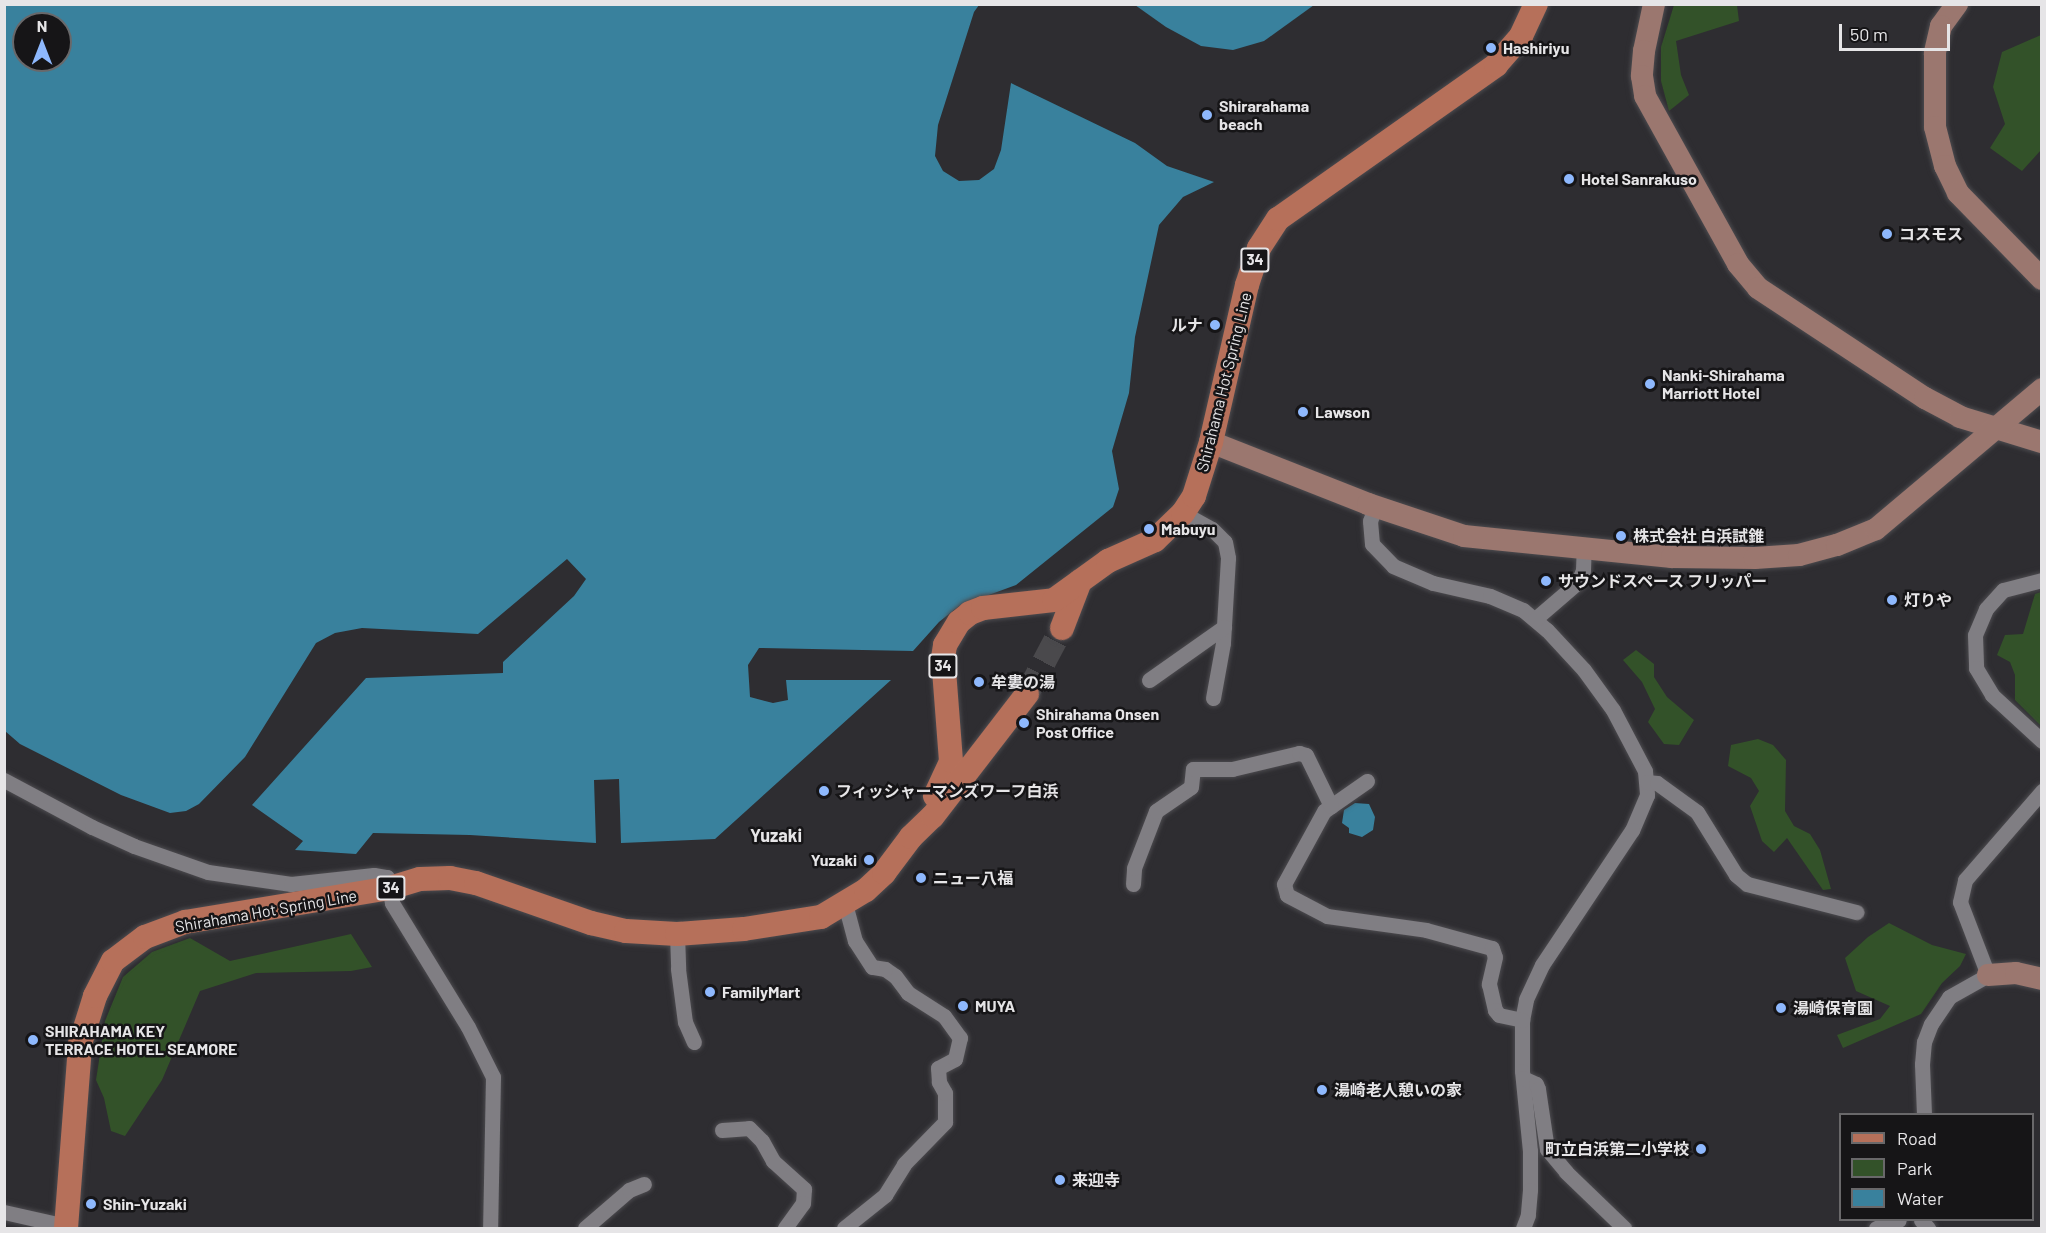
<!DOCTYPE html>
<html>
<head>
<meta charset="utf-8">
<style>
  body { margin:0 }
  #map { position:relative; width:2046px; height:1233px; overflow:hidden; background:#2e2d31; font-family:Barlow,"Noto Sans JP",sans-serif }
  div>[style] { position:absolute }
  .green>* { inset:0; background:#335229 }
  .water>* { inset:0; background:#39819d }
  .primary-tunnel>* { height:24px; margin-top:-12px; transform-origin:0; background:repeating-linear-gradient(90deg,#4a494c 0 24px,transparent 0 36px) }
  .roads { filter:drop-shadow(0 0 2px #4c4b4f) drop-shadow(0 0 2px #4c4b4f) }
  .street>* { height:15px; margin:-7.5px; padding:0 7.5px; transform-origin:7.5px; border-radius:7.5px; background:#807e83 }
  .secondary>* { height:22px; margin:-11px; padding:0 11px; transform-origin:11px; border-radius:11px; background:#9b776f }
  .primary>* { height:24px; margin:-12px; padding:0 12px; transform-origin:12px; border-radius:12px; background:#b6705a }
  .dots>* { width:16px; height:16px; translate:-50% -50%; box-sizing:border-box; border:3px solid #161517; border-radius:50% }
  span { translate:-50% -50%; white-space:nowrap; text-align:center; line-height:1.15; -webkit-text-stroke:5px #161517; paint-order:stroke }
  .shield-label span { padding:2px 4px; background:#161517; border:2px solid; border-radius:4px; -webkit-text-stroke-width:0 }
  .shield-label { font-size:15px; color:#e6e5e7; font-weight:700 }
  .poi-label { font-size:16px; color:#e6e5e7; font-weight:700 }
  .left { translate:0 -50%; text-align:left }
  .right { translate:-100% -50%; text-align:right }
  .street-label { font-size:16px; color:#e6e5e7 }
  .neighbourhood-label { font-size:18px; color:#e6e5e7; font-weight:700 }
  .frame { position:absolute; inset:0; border:6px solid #e6e5e7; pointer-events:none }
  .legend { position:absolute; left:1839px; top:1113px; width:195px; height:108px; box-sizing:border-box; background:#161517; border:2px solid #69686a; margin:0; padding:8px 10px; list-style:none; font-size:18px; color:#e6e5e7 }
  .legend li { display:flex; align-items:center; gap:12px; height:30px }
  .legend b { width:30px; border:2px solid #69686a }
  .north { position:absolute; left:12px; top:12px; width:60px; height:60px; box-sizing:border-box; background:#161517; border:2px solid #69686a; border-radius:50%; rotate:0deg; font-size:16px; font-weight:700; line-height:24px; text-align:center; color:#e6e5e7 }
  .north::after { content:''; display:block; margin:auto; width:21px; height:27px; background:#8eb8fd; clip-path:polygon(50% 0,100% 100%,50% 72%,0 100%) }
  .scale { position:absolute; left:1839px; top:24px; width:111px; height:27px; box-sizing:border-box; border:3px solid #e6e5e7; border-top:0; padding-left:8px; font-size:18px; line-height:21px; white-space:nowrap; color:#e6e5e7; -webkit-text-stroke:4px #161517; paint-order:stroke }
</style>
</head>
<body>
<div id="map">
  <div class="green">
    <i style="clip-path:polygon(1674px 5px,1737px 5px,1739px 21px,1676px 41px,1681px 75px,1689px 95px,1669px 111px,1661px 81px,1661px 47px)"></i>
    <i style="clip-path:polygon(2041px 35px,2041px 150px,2022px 171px,1990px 148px,2005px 124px,1993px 87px,2002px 52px)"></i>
    <i style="clip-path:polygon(2041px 592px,2042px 592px,2041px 726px,2015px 700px,2015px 675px,2010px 662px,1997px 655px,2005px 635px,2023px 634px,2035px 594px)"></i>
    <i style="clip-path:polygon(1636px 650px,1654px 664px,1654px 677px,1667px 697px,1694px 720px,1679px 745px,1664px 744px,1648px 722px,1655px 709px,1642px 682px,1623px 660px)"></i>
    <i style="clip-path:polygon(1758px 739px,1773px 745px,1786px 760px,1785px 811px,1794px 826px,1810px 834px,1820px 850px,1831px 889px,1823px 890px,1787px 838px,1774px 852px,1762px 841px,1750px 806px,1759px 791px,1751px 778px,1728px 766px,1731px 745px)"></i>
    <i style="clip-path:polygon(1889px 923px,1932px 945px,1966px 954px,1960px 966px,1942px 983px,1921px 1014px,1843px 1048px,1837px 1035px,1880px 1019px,1890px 1006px,1856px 991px,1845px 958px,1868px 937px)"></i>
    <i style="clip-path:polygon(351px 934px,372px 967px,351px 971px,256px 973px,200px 991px,162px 1080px,125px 1136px,111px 1131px,104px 1098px,96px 1080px,105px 1021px,123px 977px,152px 952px,190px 938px,230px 961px)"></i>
  </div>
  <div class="water">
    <i style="clip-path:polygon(evenodd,4px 5px,979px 5px,974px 12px,938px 125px,935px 156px,943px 171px,959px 181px,979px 180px,994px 169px,1001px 150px,1011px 83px,1135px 143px,1167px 166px,1214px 182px,1183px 197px,1159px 225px,1135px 337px,1129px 393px,1112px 451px,1119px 489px,1113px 507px,1016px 585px,959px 606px,939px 622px,913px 651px,759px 648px,748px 665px,750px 697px,773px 703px,788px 700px,786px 680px,891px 680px,715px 839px,621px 843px,619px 779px,594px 780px,596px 843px,470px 835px,373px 833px,356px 854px,295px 850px,303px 841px,252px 805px,366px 678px,503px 673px,503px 662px,574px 596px,586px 579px,567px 559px,478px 634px,362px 628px,335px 633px,316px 643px,245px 757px,199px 804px,186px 811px,170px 813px,121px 795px,20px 744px,5px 731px,4px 5px,24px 24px,60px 24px,60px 60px,24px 60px,24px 24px)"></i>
    <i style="clip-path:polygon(1135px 5px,1314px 5px,1264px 41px,1233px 50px,1201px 46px,1166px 27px)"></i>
    <i style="clip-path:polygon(1355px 803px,1369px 804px,1375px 817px,1373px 830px,1362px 837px,1349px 833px,1349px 828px,1342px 823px,1344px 810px)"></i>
  </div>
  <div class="primary-tunnel">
    <i style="left:1027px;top:694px;width:75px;rotate:-62.1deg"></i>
  </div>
  <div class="roads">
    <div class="street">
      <i style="left:1376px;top:506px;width:16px;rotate:112deg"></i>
      <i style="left:1370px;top:521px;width:23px;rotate:85deg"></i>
      <i style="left:1372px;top:544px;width:30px;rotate:46deg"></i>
      <i style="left:1393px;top:566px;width:43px;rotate:23deg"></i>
      <i style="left:1433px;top:583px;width:58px;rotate:12.8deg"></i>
      <i style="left:1490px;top:596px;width:36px;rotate:23deg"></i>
      <i style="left:1523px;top:610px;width:31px;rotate:40deg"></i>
      <i style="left:1547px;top:630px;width:54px;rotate:47.2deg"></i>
      <i style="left:1584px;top:670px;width:49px;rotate:54.1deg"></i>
      <i style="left:1613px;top:710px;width:69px;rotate:62.3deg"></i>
      <i style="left:1645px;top:771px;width:24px;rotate:85deg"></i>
      <i style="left:1647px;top:795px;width:38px;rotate:113deg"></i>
      <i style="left:1632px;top:830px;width:162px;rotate:123.7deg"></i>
      <i style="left:1542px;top:965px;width:38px;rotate:115deg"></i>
      <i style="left:1526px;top:1000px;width:20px;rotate:101deg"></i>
      <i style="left:1522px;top:1020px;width:51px;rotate:90deg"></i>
      <i style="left:1522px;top:1071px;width:80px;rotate:84.3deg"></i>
      <i style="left:1530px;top:1151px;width:39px;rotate:90deg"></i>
      <i style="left:1530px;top:1190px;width:25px;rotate:95deg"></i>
      <i style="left:1528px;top:1215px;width:14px;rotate:111deg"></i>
      <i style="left:1183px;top:513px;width:33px;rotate:29deg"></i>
      <i style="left:1212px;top:529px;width:18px;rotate:45deg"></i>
      <i style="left:1225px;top:542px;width:16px;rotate:79deg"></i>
      <i style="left:1228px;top:558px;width:85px;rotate:93.4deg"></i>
      <i style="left:1223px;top:643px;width:56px;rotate:100.3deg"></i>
      <i style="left:2042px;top:580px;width:40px;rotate:165.6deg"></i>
      <i style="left:2003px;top:590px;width:25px;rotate:132deg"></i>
      <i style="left:1986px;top:609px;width:28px;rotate:113deg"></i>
      <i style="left:1975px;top:635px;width:33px;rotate:88deg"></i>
      <i style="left:1976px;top:668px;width:31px;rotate:59deg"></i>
      <i style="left:1992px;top:695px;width:68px;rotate:42.6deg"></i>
      <i style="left:1535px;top:619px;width:57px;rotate:-40.7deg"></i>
      <i style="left:1578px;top:582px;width:13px;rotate:-67deg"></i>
      <i style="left:1583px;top:570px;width:23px;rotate:-88deg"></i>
      <i style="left:1149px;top:680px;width:92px;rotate:-35.2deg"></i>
      <i style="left:4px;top:780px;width:100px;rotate:28.1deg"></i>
      <i style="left:92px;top:827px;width:46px;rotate:24.3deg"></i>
      <i style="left:134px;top:846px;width:78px;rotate:19.4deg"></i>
      <i style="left:208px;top:872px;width:84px;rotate:8.2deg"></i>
      <i style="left:291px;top:884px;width:83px;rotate:-6.2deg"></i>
      <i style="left:374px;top:875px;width:13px;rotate:9deg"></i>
      <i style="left:387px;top:877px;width:26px;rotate:79deg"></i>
      <i style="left:392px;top:903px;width:145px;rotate:58.5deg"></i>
      <i style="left:468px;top:1027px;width:56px;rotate:63.4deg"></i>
      <i style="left:493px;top:1077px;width:151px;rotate:91.1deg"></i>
      <i style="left:1367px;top:781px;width:52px;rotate:145.1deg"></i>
      <i style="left:1324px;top:811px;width:83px;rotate:118.7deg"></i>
      <i style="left:1284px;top:884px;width:11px;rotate:75deg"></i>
      <i style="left:1287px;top:895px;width:45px;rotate:27.7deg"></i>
      <i style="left:1327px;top:916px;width:100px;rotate:8deg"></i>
      <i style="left:1426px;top:930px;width:68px;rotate:15.3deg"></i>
      <i style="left:1492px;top:948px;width:9px;rotate:72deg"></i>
      <i style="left:1495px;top:957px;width:28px;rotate:103deg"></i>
      <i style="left:1489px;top:984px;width:27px;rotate:77deg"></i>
      <i style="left:1495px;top:1010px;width:6px;rotate:51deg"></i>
      <i style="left:1499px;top:1015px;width:24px;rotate:12deg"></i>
      <i style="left:1647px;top:782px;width:10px;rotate:6deg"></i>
      <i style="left:1657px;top:783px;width:49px;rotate:35.9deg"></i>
      <i style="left:1697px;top:812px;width:74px;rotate:58.2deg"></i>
      <i style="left:1736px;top:875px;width:14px;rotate:39deg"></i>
      <i style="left:1747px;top:884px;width:113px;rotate:14.4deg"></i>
      <i style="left:1133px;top:884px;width:16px;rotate:-86deg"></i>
      <i style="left:1134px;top:868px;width:61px;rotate:-68.9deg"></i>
      <i style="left:1156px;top:811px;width:42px;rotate:-34.4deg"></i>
      <i style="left:1191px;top:787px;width:18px;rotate:-84deg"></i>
      <i style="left:1193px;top:769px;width:39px"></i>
      <i style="left:1232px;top:769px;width:69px;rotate:-13.4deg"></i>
      <i style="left:1299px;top:753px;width:7px;rotate:16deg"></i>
      <i style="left:1306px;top:755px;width:57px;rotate:63.9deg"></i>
      <i style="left:677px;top:934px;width:35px;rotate:88deg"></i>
      <i style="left:678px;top:969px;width:53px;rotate:82.5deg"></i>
      <i style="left:685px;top:1022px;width:22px;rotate:66deg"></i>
      <i style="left:1523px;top:1078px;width:14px;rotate:25deg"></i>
      <i style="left:1536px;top:1084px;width:5px;rotate:68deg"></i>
      <i style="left:1538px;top:1089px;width:61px;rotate:81.5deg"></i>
      <i style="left:1547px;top:1149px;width:30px;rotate:50deg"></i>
      <i style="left:1566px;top:1172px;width:81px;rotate:44deg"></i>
      <i style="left:1924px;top:1114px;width:50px;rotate:-92.3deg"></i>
      <i style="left:1922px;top:1064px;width:22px;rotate:-85deg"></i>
      <i style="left:1924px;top:1042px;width:19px;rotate:-69deg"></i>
      <i style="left:1931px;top:1024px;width:32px;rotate:-56deg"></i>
      <i style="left:1949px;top:997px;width:45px;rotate:-29.4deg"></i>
      <i style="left:1988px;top:975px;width:78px;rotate:-111deg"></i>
      <i style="left:1960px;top:902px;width:23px;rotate:-77deg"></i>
      <i style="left:1965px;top:880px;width:118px;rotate:-49.1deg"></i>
      <i style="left:722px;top:1130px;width:27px;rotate:-4deg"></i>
      <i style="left:749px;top:1128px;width:18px;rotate:45deg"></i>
      <i style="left:762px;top:1141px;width:23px;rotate:61deg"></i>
      <i style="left:773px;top:1161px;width:42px;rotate:42.1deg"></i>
      <i style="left:804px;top:1189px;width:14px;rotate:94deg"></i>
      <i style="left:803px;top:1203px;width:31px;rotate:126deg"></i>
      <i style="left:4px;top:1212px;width:64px;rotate:12.7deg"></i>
      <i style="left:1921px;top:1220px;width:11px;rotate:49deg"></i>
      <i style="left:585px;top:1228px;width:58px;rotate:-40.8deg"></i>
      <i style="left:629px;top:1190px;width:16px;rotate:-22deg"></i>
      <i style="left:844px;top:1228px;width:53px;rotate:-38.8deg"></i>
      <i style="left:885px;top:1195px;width:36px;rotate:-58deg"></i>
      <i style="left:904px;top:1164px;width:59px;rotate:-45.7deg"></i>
      <i style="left:945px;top:1122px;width:29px;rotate:-90deg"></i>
      <i style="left:945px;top:1093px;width:13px;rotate:-119deg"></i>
      <i style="left:939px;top:1082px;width:14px;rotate:-94deg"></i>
      <i style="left:938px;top:1068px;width:19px;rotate:-28deg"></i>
      <i style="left:955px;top:1059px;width:22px;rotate:-77deg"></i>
      <i style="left:960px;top:1038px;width:27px;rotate:-126deg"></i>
      <i style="left:944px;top:1016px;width:43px;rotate:-147.4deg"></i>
      <i style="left:908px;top:993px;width:21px;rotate:-127deg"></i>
      <i style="left:895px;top:976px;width:12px;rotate:-145deg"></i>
      <i style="left:885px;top:969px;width:13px;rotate:-171deg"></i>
      <i style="left:872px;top:967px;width:31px;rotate:-123deg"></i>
      <i style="left:855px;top:941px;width:38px;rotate:-105deg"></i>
      <i style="left:1876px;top:1228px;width:24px;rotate:-19deg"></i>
    </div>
    <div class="secondary">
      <i style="left:1654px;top:4px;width:48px;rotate:102deg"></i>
      <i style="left:1644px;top:51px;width:25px;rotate:95deg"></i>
      <i style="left:1642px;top:76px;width:20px;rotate:81deg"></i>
      <i style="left:1645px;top:96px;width:192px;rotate:61deg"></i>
      <i style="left:1738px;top:264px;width:31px;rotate:50deg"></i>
      <i style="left:1758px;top:288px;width:200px;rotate:33.4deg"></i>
      <i style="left:1925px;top:398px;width:40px;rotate:28deg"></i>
      <i style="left:1960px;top:417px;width:86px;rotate:17deg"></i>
      <i style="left:1957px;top:4px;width:27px;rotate:126deg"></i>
      <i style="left:1941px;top:26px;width:28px;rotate:103deg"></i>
      <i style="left:1935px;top:53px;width:74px;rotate:90deg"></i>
      <i style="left:1935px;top:127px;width:40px;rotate:75.6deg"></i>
      <i style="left:1945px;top:166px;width:30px;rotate:64deg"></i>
      <i style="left:1958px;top:193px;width:120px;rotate:45.7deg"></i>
      <i style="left:1211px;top:442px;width:169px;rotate:21.5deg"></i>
      <i style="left:1368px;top:504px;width:101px;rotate:18.4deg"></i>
      <i style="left:1464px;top:536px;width:209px;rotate:5.8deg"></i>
      <i style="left:1672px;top:557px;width:83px;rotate:0.7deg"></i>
      <i style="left:1755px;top:558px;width:44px;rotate:-3.9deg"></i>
      <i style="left:1799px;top:555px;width:39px;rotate:-15deg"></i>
      <i style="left:1837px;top:545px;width:42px;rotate:-22.3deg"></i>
      <i style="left:1876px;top:529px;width:217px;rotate:-40.1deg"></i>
      <i style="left:1988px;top:975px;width:28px;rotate:-4deg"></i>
      <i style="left:2016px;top:973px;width:27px;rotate:13deg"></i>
    </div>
    <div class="primary">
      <i style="left:1062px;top:628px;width:50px;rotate:-69deg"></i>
      <i style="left:935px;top:796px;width:38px;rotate:-65deg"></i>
      <i style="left:951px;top:761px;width:103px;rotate:-94.4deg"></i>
      <i style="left:943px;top:658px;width:13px;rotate:-81deg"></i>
      <i style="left:945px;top:645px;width:27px;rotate:-59deg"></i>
      <i style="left:959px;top:622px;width:14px;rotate:-39deg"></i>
      <i style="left:970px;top:613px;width:14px;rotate:-21deg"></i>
      <i style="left:983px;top:608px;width:71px;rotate:-6.4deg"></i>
      <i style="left:1054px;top:600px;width:67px;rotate:-35.8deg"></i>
      <i style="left:1108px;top:561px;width:51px;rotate:-24.1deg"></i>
      <i style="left:1155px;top:540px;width:39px;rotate:-44deg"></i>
      <i style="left:1183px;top:513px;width:20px;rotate:-57deg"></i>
      <i style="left:1194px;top:496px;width:57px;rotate:-72.5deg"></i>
      <i style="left:1211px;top:442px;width:161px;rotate:-77.1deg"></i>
      <i style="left:1247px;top:285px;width:39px;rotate:-72deg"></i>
      <i style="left:1259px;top:248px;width:35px;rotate:-57deg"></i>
      <i style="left:1278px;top:219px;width:267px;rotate:-35.2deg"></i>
      <i style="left:1496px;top:65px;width:38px;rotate:-49deg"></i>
      <i style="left:1521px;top:36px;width:35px;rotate:-65deg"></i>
      <i style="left:66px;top:1228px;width:185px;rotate:-85.6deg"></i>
      <i style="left:80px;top:1044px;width:50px;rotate:-72.6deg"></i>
      <i style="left:95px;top:996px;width:39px;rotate:-63deg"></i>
      <i style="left:113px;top:961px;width:40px;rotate:-37deg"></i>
      <i style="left:145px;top:937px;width:43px;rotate:-20.6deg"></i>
      <i style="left:185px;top:922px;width:208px;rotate:-9.4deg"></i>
      <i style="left:390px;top:888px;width:31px;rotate:-17deg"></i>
      <i style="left:420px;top:879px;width:30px;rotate:-2deg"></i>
      <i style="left:450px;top:878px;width:26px;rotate:11deg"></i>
      <i style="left:476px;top:883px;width:122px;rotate:19.2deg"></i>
      <i style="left:591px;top:923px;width:36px;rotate:13deg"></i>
      <i style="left:626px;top:931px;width:51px;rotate:3.4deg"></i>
      <i style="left:677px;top:934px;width:67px;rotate:-4.3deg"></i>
      <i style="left:744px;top:929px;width:78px;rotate:-8.9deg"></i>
      <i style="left:821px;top:917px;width:52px;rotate:-31deg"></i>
      <i style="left:866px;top:890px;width:25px;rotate:-43deg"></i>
      <i style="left:884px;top:873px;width:45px;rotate:-53.1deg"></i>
      <i style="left:911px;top:837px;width:30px;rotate:-44deg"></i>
      <i style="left:933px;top:816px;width:154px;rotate:-52.4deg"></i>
    </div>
  </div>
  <div class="dots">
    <i style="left:1491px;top:48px;background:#8eb8fd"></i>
    <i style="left:1207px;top:115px;background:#8eb8fd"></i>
    <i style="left:1569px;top:179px;background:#8eb8fd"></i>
    <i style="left:1887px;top:234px;background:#8eb8fd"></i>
    <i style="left:1215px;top:325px;background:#8eb8fd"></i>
    <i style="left:1650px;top:384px;background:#8eb8fd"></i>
    <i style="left:1303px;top:412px;background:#8eb8fd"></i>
    <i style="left:1149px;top:529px;background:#8eb8fd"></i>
    <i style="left:1621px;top:536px;background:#8eb8fd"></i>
    <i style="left:1546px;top:581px;background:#8eb8fd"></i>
    <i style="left:1892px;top:600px;background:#8eb8fd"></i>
    <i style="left:979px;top:682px;background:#8eb8fd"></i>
    <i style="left:1024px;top:723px;background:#8eb8fd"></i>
    <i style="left:824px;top:791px;background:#8eb8fd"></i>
    <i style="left:869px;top:860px;background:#8eb8fd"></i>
    <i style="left:921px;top:878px;background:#8eb8fd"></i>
    <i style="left:710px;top:992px;background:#8eb8fd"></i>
    <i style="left:963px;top:1006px;background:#8eb8fd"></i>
    <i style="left:1781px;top:1008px;background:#8eb8fd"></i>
    <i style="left:33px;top:1040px;background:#8eb8fd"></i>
    <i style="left:1322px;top:1090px;background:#8eb8fd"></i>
    <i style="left:1701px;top:1149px;background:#8eb8fd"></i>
    <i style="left:1060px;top:1180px;background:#8eb8fd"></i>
    <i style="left:91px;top:1204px;background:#8eb8fd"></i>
  </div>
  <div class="shield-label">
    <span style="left:1255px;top:260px">34</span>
    <span style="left:943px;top:666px">34</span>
    <span style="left:391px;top:888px">34</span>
  </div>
  <div class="poi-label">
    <span class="left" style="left:1503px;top:48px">Hashiriyu</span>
    <span class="left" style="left:1219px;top:115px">Shirarahama<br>beach</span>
    <span class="left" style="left:1581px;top:179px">Hotel Sanrakuso</span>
    <span class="left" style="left:1899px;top:234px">コスモス</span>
    <span class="right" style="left:1203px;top:325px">ルナ</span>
    <span class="left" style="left:1662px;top:384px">Nanki-Shirahama<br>Marriott Hotel</span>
    <span class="left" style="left:1315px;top:412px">Lawson</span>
    <span class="left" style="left:1161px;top:529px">Mabuyu</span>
    <span class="left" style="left:1633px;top:536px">株式会社 白浜試錐</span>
    <span class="left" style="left:1558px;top:581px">サウンドスペース フリッパー</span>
    <span class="left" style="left:1904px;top:600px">灯りや</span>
    <span class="left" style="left:991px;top:682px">牟婁の湯</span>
    <span class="left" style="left:1036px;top:723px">Shirahama Onsen<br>Post Office</span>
    <span class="left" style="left:836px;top:791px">フィッシャーマンズワーフ白浜</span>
    <span class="right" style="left:857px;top:860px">Yuzaki</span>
    <span class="left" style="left:933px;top:878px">ニュー八福</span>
    <span class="left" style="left:722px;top:992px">FamilyMart</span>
    <span class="left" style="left:975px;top:1006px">MUYA</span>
    <span class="left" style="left:1793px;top:1008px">湯崎保育園</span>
    <span class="left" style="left:45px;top:1040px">SHIRAHAMA KEY<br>TERRACE HOTEL SEAMORE</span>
    <span class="left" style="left:1334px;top:1090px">湯崎老人憩いの家</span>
    <span class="right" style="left:1689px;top:1149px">町立白浜第二小学校</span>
    <span class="left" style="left:1072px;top:1180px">来迎寺</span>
    <span class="left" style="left:103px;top:1204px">Shin-Yuzaki</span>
  </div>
  <div class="street-label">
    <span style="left:1224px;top:382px;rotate:-76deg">Shirahama Hot Spring Line</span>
    <span style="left:266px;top:911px;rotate:-10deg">Shirahama Hot Spring Line</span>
  </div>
  <div class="neighbourhood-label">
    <span style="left:776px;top:835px">Yuzaki</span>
  </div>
  <div class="frame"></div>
  <ul class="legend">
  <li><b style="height:8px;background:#b6705a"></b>Road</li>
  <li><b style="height:16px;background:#335229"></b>Park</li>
  <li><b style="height:16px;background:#39819d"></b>Water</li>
  </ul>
  <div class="north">N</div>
  <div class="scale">50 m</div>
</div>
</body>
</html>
